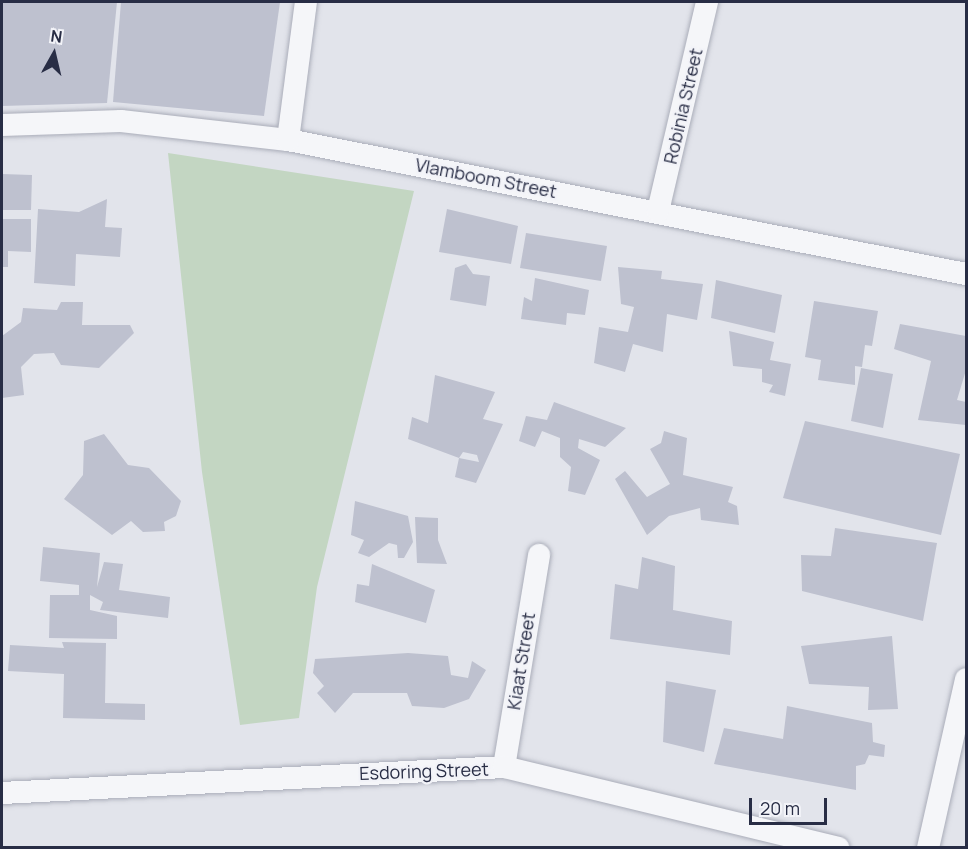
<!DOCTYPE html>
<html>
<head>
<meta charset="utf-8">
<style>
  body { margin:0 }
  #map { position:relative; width:968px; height:849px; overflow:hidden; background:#e2e4eb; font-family:Manrope,sans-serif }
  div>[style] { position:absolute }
  .green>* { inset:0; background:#c3d6c2 }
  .building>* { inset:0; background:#bec1cf }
  .roads { filter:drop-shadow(0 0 2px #aaadb9) drop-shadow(0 0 2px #aaadb9) }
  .street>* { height:22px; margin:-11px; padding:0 11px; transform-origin:11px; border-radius:11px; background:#f5f6f9 }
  span { translate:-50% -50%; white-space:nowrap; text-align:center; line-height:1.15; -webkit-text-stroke:4.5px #f2f3f8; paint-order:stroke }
  .street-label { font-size:18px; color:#282d45 }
  .frame { position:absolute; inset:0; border:3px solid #282d45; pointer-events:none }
  .north { position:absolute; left:24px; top:24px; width:60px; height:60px; -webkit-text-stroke:4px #f2f3f8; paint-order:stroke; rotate:8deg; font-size:16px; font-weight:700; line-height:24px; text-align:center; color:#282d45 }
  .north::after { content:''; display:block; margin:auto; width:21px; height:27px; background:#282d45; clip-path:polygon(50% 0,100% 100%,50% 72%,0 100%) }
  .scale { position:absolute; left:749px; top:798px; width:78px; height:27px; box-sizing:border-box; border:3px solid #282d45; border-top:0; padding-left:8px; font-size:18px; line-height:21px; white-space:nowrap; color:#282d45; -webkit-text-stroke:4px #f2f3f8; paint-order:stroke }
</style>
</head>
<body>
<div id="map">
  <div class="green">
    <i style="clip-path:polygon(168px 153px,414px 191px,317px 587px,299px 718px,240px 725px,202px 472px)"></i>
  </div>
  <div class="building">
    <i style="clip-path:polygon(2px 2px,117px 2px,107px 103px,2px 106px)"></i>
    <i style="clip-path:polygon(121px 2px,280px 2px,264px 116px,113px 102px)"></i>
    <i style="clip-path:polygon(2px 174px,32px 175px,31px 210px,2px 210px)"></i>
    <i style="clip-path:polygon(107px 199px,105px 227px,122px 228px,120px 257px,76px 254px,75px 286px,34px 283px,38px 209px,79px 212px)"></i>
    <i style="clip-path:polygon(447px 209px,518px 226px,511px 264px,439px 252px)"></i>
    <i style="clip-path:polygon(2px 219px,31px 219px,31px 252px,8px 251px,8px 267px,2px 267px)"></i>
    <i style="clip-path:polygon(526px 233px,607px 246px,601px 281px,520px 268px)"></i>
    <i style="clip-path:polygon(466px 264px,473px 274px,490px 276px,486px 306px,450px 300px,455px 268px)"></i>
    <i style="clip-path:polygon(618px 267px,662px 271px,661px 279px,703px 284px,697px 320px,667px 314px,663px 352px,633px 344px,625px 372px,594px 363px,599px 327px,628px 332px,634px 307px,621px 304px)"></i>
    <i style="clip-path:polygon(535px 278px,589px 290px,585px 315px,567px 313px,566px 325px,521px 319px,524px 297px,532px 301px)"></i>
    <i style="clip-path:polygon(716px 280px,782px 295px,775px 333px,711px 318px)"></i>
    <i style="clip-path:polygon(814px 301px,878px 311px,872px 346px,865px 345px,862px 367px,855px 366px,855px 385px,818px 380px,821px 360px,805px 357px)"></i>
    <i style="clip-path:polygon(61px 302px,83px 302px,82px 325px,130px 325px,134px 333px,99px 368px,61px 365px,54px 353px,34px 354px,21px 367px,24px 395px,2px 398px,2px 336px,21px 322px,23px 308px,57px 310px)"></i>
    <i style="clip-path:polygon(900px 324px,966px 336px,966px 370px,957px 400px,966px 402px,966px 425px,918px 420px,931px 361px,894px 349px)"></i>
    <i style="clip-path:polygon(729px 331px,774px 342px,770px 360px,791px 364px,785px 396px,769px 392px,773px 385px,762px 382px,762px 369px,733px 366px)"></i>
    <i style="clip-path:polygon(861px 368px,893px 374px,883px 428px,851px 421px)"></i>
    <i style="clip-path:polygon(435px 375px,495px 392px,483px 419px,503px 424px,476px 483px,455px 477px,459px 458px,479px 462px,477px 455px,463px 452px,459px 458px,408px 439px,412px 417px,428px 423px)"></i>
    <i style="clip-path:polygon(554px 402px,626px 428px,605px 447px,579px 439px,578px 448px,600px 460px,585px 495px,568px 491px,571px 467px,560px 457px,560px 438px,542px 431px,535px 447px,519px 441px,526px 416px,547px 420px)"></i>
    <i style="clip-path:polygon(805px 421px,960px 454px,941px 535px,783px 498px)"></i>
    <i style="clip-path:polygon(664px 431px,687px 438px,683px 475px,733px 487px,728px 502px,737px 506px,739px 525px,701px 520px,700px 508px,669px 516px,647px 535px,615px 479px,625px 471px,647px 497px,670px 484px,650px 449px,661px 443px)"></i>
    <i style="clip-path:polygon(104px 434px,128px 465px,149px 468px,181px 501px,176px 516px,164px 522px,165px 531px,143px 532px,131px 521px,112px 535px,64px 499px,83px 475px,84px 441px)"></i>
    <i style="clip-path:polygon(355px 501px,408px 516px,413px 542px,404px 558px,398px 558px,397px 545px,389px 543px,369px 557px,358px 553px,364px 540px,351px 535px)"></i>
    <i style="clip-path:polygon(415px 517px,438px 518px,438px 540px,447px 564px,417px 563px)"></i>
    <i style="clip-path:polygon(835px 528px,937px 543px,923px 621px,802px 591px,801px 555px,831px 556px)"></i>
    <i style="clip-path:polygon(43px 547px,100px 553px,97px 587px,104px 562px,123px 564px,119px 590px,170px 597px,168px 618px,100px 610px,103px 602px,90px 595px,90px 610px,117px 616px,117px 639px,49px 638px,50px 595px,79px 595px,79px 585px,40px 581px)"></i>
    <i style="clip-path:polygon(642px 557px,675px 566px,673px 610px,732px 621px,730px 655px,610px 639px,615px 584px,638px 589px)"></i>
    <i style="clip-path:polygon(372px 564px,435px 590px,426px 623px,355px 602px,357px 584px,369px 586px)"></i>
    <i style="clip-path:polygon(892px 636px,898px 709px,868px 710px,869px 687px,809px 684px,801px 646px)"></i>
    <i style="clip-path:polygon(62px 642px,106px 643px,105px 703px,145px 704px,145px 720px,63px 718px,64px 674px,8px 671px,10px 645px,64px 648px)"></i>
    <i style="clip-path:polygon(408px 653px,448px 656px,451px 675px,468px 678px,472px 661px,486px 670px,469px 699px,444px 708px,412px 706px,407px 693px,353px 693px,335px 713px,317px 693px,324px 686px,313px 673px,315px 659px)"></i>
    <i style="clip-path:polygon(666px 681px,716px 690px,704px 752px,663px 742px)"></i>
    <i style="clip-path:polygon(787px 706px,872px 723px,873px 742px,885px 745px,884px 757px,869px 755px,865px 764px,856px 766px,856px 790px,714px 764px,724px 728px,783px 739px)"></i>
  </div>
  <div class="roads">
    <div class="street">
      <i style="left:2px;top:125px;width:119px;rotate:-1.9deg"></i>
      <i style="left:121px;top:121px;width:168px;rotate:6.5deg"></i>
      <i style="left:288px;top:140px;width:691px;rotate:11.18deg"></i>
      <i style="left:288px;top:140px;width:139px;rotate:-82.6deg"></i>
      <i style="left:658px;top:211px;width:215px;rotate:-76.8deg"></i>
      <i style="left:504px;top:767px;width:215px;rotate:-80.6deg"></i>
      <i style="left:2px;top:793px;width:503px;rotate:-2.96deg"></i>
      <i style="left:504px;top:767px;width:344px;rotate:13.6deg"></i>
      <i style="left:928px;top:848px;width:173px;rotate:-77.3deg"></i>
    </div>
  </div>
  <div class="street-label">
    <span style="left:683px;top:106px;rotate:-77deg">Robinia Street</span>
    <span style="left:486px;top:178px;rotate:11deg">Vlamboom Street</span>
    <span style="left:521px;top:661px;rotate:-81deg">Kiaat Street</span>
    <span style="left:424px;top:771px;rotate:-2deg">Esdoring Street</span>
  </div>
  <div class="frame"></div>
  <div class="north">N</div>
  <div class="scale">20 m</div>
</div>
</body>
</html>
